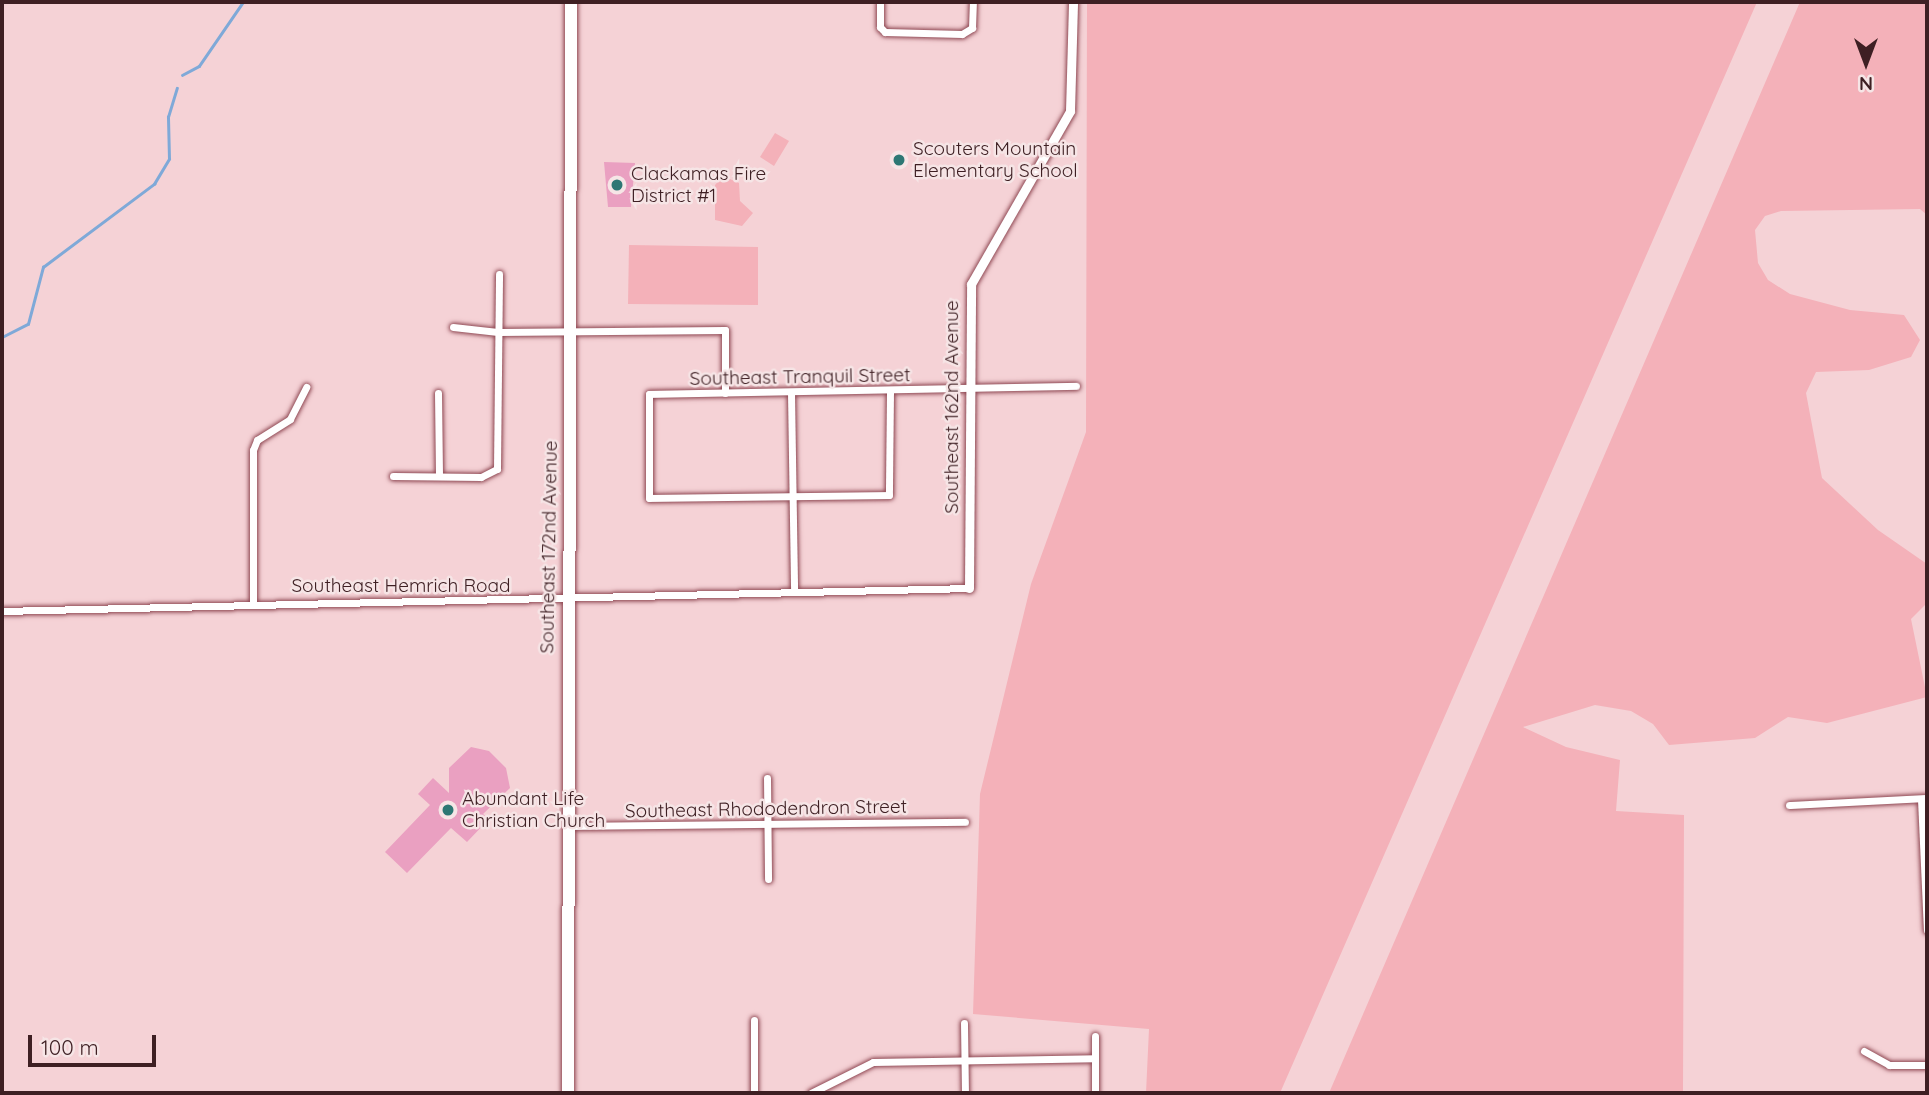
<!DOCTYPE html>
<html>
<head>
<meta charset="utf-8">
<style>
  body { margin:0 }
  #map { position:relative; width:1929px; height:1095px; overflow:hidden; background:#f5d2d6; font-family:Quicksand,sans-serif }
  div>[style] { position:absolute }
  .green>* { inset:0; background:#f4b1b9 }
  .stream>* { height:2.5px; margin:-1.25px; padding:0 1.25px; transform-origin:1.25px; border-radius:1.25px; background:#7fa9d8 }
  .building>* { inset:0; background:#eaa0c1 }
  .roads { filter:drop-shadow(0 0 2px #8f4853) drop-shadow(0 0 2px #8f4853) }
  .minor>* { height:7px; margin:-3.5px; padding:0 3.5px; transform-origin:3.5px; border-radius:3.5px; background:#fff }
  .tertiary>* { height:9px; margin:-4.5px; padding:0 4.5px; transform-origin:4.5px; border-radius:4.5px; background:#fff }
  .primary>* { height:12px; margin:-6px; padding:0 6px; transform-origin:6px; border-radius:6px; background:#fff }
  .dots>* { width:19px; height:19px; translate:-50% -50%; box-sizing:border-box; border:4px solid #f6e5e6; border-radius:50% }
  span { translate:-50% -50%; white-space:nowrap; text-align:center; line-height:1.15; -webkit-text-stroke:5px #f6e5e6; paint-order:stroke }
  .poi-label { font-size:19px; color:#3e1f23 }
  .left { translate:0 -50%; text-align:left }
  .street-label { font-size:19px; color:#3e1f23 }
  .frame { position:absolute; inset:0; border:4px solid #3e1f23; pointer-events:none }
  .north { position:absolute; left:1831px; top:28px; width:70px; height:70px; -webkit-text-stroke:5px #f6e5e6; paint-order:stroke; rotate:180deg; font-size:19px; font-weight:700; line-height:28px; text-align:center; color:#3e1f23 }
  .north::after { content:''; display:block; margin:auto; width:24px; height:32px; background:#3e1f23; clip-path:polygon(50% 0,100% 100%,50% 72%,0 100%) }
  .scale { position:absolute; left:28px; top:1035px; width:128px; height:32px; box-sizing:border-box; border:4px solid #3e1f23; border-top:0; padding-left:9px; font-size:21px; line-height:24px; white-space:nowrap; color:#3e1f23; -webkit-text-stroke:5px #f6e5e6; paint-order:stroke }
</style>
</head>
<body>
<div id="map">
  <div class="green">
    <i style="clip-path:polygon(1087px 2px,1757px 2px,1280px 1093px,1146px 1093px,1149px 1029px,973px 1014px,980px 794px,1031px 584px,1086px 432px)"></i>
    <i style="clip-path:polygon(1800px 2px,1927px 2px,1927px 215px,1920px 209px,1781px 211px,1765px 216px,1755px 230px,1758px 263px,1768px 280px,1790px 294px,1850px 310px,1904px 315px,1920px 340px,1911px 357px,1869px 370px,1816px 372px,1806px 393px,1822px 478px,1878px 530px,1927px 564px,1927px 603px,1911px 619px,1927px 697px,1827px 723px,1788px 717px,1755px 738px,1669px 745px,1653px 724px,1631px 711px,1595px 705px,1523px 727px,1566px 747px,1620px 760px,1616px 811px,1684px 815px,1683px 1093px,1329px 1093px)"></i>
    <i style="clip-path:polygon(775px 133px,789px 141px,774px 166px,760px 157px)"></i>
    <i style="clip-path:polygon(723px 176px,739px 183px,740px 201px,753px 213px,742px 226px,715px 220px,715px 185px)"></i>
    <i style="clip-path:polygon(629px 245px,758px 247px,758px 305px,628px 304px)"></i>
  </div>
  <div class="stream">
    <i style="left:182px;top:75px;width:19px;rotate:-28deg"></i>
    <i style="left:199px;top:66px;width:78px;rotate:-55.5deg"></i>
    <i style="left:2px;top:337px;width:29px;rotate:-27deg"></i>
    <i style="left:28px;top:324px;width:59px;rotate:-75.3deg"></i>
    <i style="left:43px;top:267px;width:139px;rotate:-36.8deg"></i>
    <i style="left:154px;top:184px;width:29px;rotate:-59deg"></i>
    <i style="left:169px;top:159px;width:42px;rotate:-91.4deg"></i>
    <i style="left:168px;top:117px;width:30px;rotate:-73deg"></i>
  </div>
  <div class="building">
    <i style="clip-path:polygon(604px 162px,635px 163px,631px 207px,608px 207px)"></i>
    <i style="clip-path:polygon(471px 747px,489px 751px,506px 768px,510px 788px,483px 814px,489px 819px,467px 842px,451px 828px,407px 873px,385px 852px,430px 805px,418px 794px,433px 778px,449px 793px,449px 768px)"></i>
  </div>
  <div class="roads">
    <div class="minor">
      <i style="left:880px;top:2px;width:25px;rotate:90deg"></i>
      <i style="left:880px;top:27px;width:7px;rotate:45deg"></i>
      <i style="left:885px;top:32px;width:77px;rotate:1.5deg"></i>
      <i style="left:962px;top:34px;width:12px;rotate:-31deg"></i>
      <i style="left:972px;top:28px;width:26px;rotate:-88deg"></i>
      <i style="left:453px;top:327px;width:45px;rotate:6.3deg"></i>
      <i style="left:498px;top:332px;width:227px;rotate:-0.5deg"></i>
      <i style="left:725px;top:330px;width:63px;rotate:90deg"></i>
      <i style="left:890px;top:392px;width:103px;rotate:90.6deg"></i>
      <i style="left:889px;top:495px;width:240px;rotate:179.3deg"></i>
      <i style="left:649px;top:498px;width:104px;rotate:-90deg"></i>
      <i style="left:649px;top:394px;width:427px;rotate:-1.1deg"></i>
      <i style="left:438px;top:393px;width:83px;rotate:89.3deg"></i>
      <i style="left:791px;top:393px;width:197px;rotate:89.1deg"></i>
      <i style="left:393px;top:476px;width:88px;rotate:0.7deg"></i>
      <i style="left:481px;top:477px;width:18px;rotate:-27deg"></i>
      <i style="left:497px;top:469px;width:195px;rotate:-89.4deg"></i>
      <i style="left:253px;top:603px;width:153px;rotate:-90deg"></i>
      <i style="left:253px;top:450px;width:11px;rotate:-68deg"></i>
      <i style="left:257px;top:440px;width:39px;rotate:-32deg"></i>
      <i style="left:290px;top:419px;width:36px;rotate:-63deg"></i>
      <i style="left:2px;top:611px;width:967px;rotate:-1.36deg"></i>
      <i style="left:767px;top:778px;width:101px;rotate:89.4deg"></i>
      <i style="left:1921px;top:799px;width:131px;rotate:87.4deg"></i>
      <i style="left:1789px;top:805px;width:138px;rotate:-2.9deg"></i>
      <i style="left:567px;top:826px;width:398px;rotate:-0.6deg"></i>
      <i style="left:964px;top:1023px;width:70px;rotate:89.2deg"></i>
      <i style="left:1095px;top:1036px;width:57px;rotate:90deg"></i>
      <i style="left:1864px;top:1051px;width:29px;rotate:29deg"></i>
      <i style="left:1889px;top:1065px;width:38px"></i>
      <i style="left:754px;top:1093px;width:73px;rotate:-90deg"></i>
      <i style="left:811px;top:1093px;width:69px;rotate:-26.6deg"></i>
      <i style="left:873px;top:1062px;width:222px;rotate:-1deg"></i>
    </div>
    <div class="tertiary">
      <i style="left:969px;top:588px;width:304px;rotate:-89.6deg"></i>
      <i style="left:971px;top:284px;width:199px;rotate:-60.2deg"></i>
      <i style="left:1070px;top:111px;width:109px;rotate:-88.4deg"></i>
    </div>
    <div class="primary">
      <i style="left:568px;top:1093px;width:1091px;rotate:-89.84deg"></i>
    </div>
  </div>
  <div class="dots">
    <i style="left:899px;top:160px;background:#2d7774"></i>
    <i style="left:617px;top:185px;background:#2d7774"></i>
    <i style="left:448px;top:810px;background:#2d7774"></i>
  </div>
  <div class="poi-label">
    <span class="left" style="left:913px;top:160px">Scouters Mountain<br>Elementary School</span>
    <span class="left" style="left:631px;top:185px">Clackamas Fire<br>District #1</span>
    <span class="left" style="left:462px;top:810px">Abundant Life<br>Christian Church</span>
  </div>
  <div class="street-label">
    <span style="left:800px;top:377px;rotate:-1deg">Southeast Tranquil Street</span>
    <span style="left:952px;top:407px;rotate:-90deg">Southeast 162nd Avenue</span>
    <span style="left:549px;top:547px;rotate:-89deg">Southeast 172nd Avenue</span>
    <span style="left:401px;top:586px">Southeast Hemrich Road</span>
    <span style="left:766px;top:809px;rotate:-1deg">Southeast Rhododendron Street</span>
  </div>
  <div class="frame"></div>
  <div class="north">N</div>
  <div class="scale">100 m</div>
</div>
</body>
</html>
